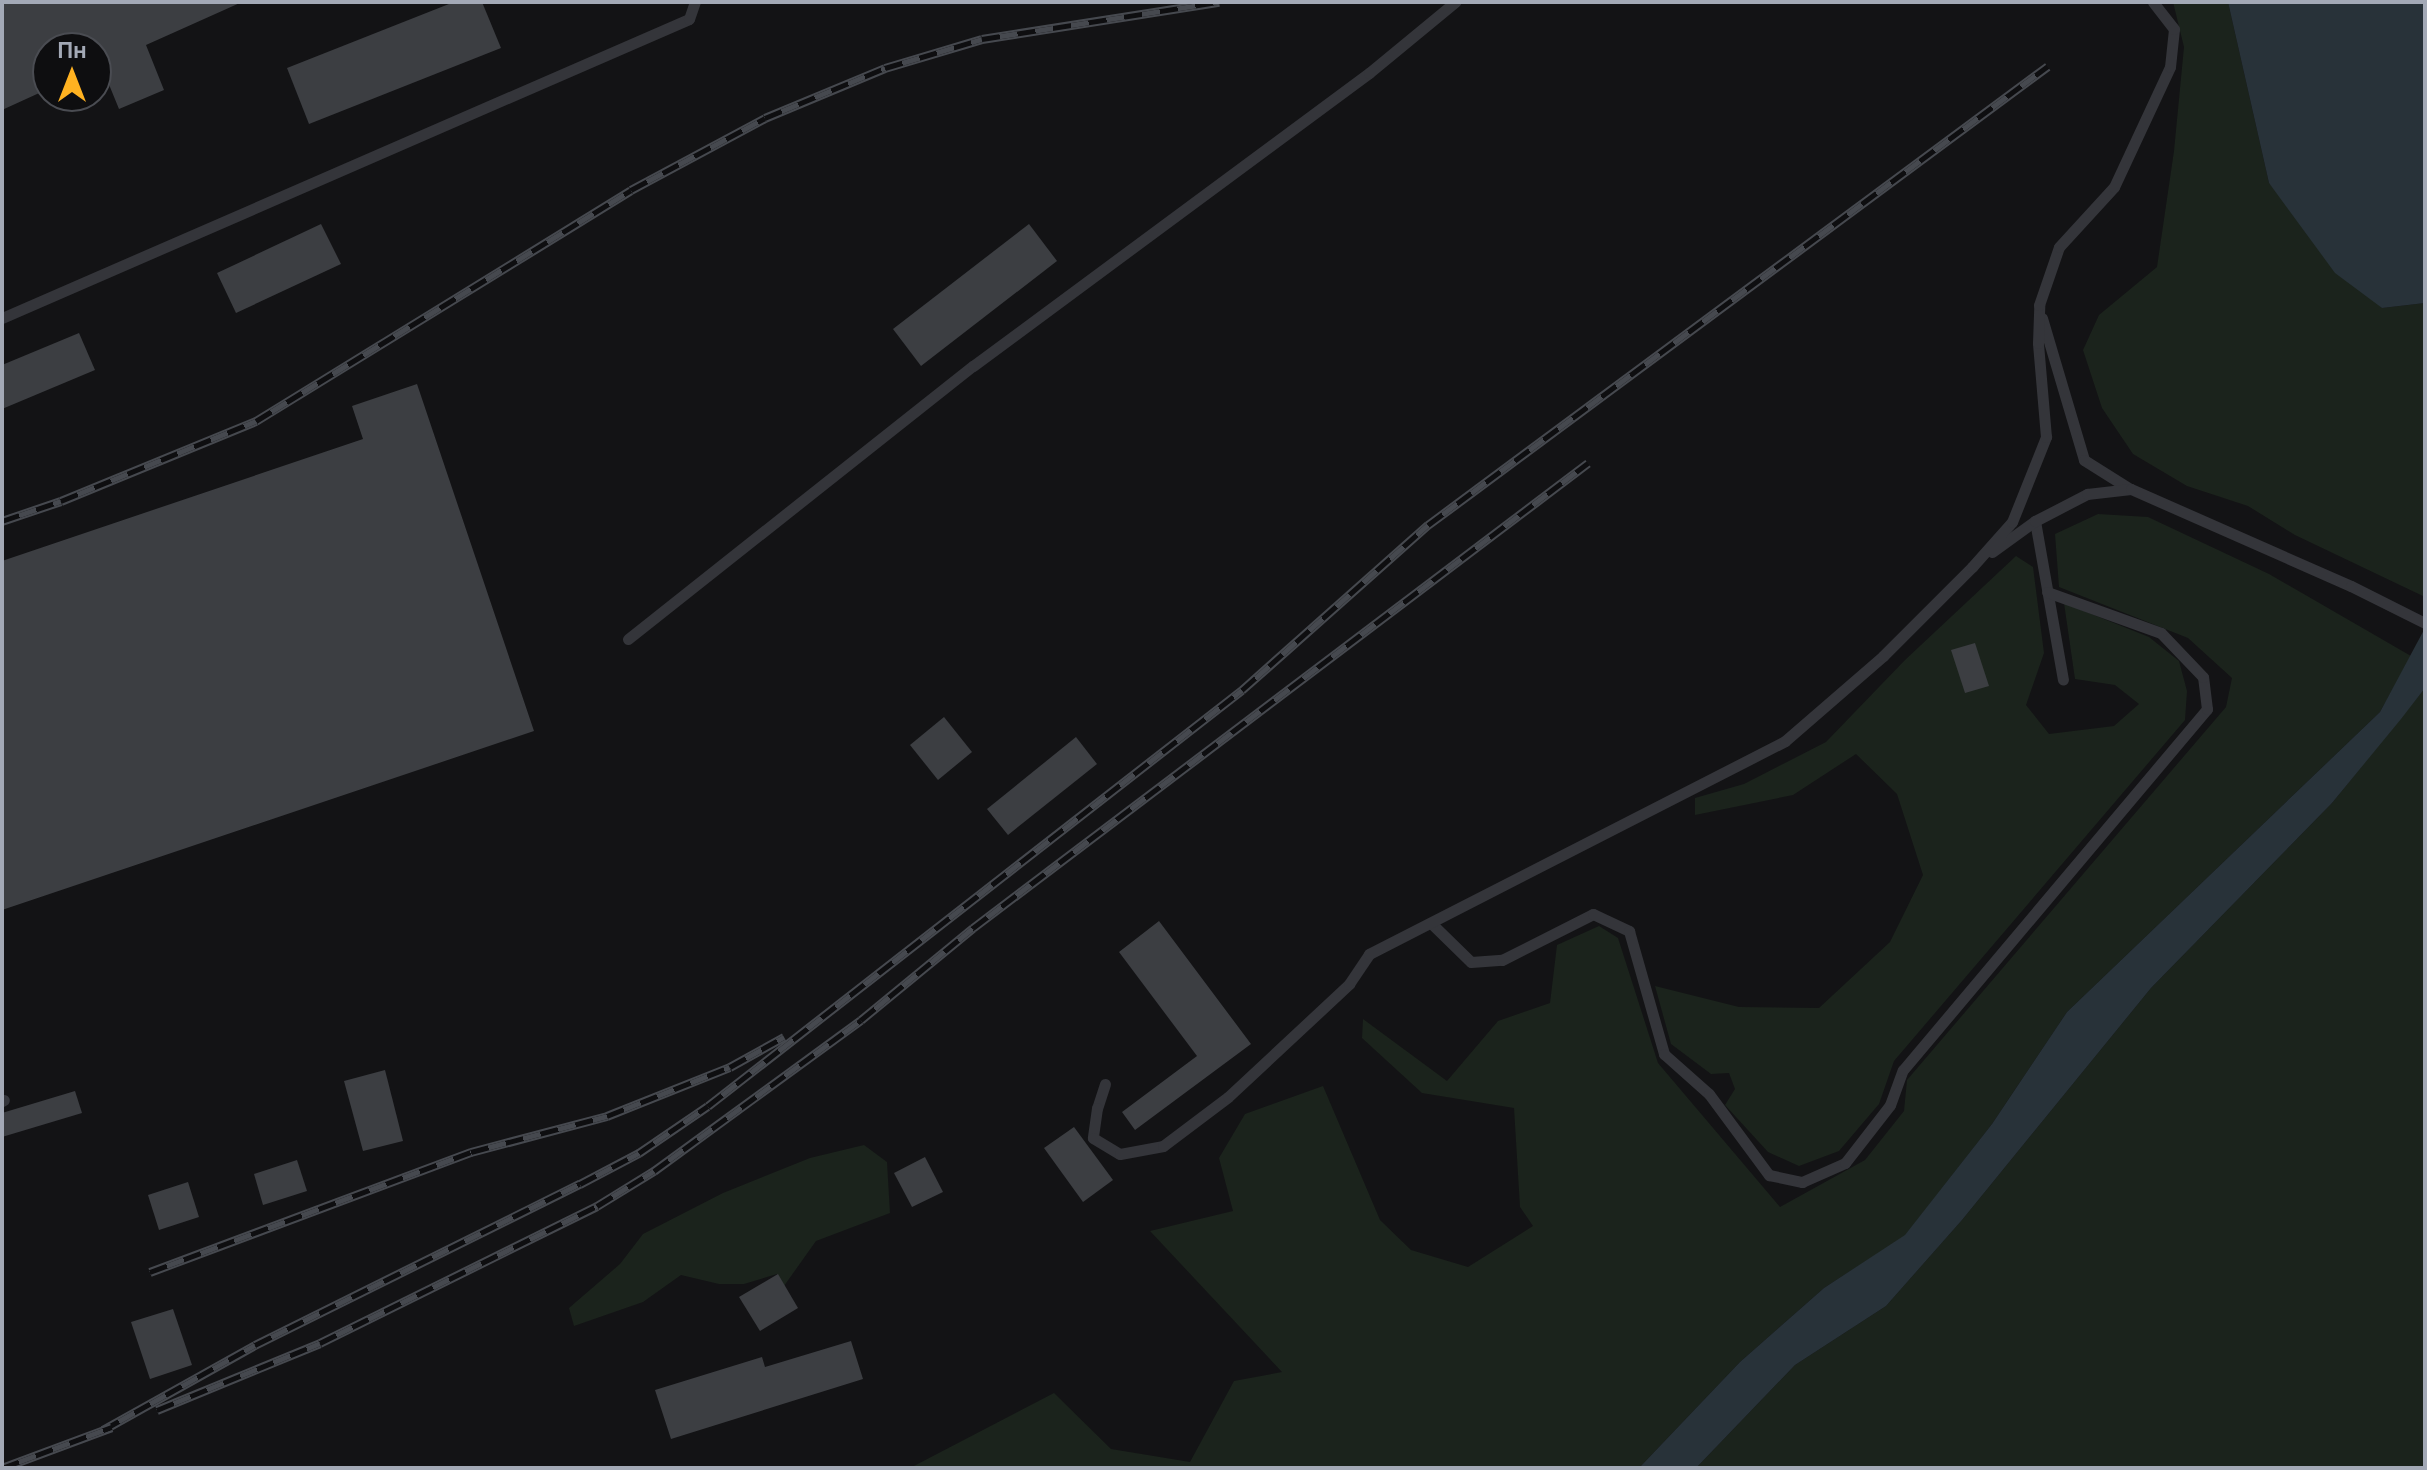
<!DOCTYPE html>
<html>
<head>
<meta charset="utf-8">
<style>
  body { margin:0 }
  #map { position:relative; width:2427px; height:1470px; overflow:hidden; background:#131315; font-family:Raleway,sans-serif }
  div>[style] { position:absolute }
  .green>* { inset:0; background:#1b231c }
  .water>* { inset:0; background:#283239 }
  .building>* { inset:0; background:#3c3e42 }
  .lane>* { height:11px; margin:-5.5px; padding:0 5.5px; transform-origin:5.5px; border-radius:5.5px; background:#34353a }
  .rail>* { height:9px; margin-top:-4.5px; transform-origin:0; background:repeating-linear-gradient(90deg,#0e0e10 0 18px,#46494f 0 36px); box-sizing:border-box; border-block:2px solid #46494f }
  span { translate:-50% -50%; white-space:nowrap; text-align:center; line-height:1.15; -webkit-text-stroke:6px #0e0e10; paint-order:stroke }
  .frame { position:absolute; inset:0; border:4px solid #a3a9b6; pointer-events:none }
  .north { position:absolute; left:32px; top:32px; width:80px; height:80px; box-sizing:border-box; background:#0e0e10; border:2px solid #4a4c52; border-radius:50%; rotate:0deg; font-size:22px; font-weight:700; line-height:32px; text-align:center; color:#a3a9b6 }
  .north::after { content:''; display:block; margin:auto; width:28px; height:36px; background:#ffb221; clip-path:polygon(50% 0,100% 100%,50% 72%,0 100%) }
</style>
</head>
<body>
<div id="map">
  <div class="green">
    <i style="clip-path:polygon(2173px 2px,2228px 2px,2269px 183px,2382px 308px,2425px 303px,2425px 597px,2295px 535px,2248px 506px,2187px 486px,2133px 454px,2102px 408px,2083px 350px,2099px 315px,2157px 267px,2174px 151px,2184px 47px)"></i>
    <i style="clip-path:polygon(2098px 514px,2148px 517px,2269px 574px,2411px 656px,2380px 712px,2067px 1012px,1992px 1124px,1905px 1236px,1824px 1288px,1740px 1362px,1639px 1468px,910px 1468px,1054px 1393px,1111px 1449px,1190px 1462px,1234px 1381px,1282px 1372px,1150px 1231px,1233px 1211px,1219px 1158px,1245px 1114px,1323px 1086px,1380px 1220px,1411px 1250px,1468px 1267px,1533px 1226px,1520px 1207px,1514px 1108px,1422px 1093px,1362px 1038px,1363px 1019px,1447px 1081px,1498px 1021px,1550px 1003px,1557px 945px,1599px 926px,1618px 938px,1658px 1063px,1780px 1207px,1865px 1160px,1904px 1111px,1907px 1080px,2226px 707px,2232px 678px,2188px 638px,2059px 587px,2055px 534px)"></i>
    <i style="clip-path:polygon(2016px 556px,2033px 567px,2044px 653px,2026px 705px,2049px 734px,2114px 726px,2139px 704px,2115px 685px,2075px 679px,2064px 603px,2149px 637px,2179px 661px,2187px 691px,2185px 720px,1894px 1061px,1879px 1104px,1839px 1151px,1799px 1166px,1768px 1152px,1725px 1105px,1735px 1089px,1729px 1073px,1711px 1074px,1671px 1044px,1655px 986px,1739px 1007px,1819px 1008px,1890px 942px,1923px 875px,1897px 794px,1856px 754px,1793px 795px,1695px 815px,1695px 798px,1744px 784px,1826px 742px,1905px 660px)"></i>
    <i style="clip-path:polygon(2425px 688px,2425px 1468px,1696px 1468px,1795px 1365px,1886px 1306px,1962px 1220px,2151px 988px,2332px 803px)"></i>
    <i style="clip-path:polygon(864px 1145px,887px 1162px,890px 1213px,816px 1241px,784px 1286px,777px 1274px,744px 1284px,719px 1284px,681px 1275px,643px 1302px,574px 1326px,569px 1308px,620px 1264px,643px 1234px,723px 1193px,810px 1158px)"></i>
  </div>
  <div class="water">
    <i style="clip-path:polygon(2228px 2px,2425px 2px,2425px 303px,2382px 308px,2335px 273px,2269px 183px)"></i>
    <i style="clip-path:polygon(2425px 628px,2425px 688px,2401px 719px,2332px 803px,2151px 988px,1962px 1220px,1886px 1306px,1795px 1365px,1696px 1468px,1639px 1468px,1740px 1362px,1824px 1288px,1905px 1235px,1992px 1124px,2067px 1012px,2380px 712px)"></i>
  </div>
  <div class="building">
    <i style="clip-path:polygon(2px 2px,242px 2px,146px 45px,164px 90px,119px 109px,101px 65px,96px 68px,96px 48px,48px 48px,48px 89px,2px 110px)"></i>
    <i style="clip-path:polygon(454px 2px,482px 2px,501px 48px,309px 124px,287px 68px)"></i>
    <i style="clip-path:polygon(321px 224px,341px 264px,236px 313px,217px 273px)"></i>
    <i style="clip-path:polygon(1029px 224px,1057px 261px,921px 366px,893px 329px)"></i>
    <i style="clip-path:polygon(79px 333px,95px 370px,2px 409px,2px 365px)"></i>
    <i style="clip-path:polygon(417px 384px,534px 731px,2px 910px,2px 561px,363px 439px,352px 406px)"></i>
    <i style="clip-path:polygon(1975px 643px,1989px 686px,1965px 693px,1951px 650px)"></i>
    <i style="clip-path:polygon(944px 717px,972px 752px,938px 780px,910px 745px)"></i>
    <i style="clip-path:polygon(1076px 737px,1097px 764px,1008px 835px,987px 809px)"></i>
    <i style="clip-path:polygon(1159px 921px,1251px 1044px,1135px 1130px,1122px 1112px,1197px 1056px,1119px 952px)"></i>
    <i style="clip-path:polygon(385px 1070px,403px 1141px,363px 1151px,344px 1081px)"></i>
    <i style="clip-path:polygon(75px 1091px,82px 1113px,2px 1137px,2px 1113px)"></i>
    <i style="clip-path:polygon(1074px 1127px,1113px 1180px,1083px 1202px,1044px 1148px)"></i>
    <i style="clip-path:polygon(925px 1157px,943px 1192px,912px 1207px,894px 1173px)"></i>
    <i style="clip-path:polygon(297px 1160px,307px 1191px,263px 1205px,254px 1174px)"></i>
    <i style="clip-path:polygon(188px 1182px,199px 1217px,159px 1230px,148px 1195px)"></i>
    <i style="clip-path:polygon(778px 1274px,798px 1308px,760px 1331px,739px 1297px)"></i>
    <i style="clip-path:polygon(173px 1309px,192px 1365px,150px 1379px,131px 1322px)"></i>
    <i style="clip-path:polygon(851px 1341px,863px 1379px,671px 1439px,655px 1390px,762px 1357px,765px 1367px)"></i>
  </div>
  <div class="lane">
    <i style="left:2px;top:318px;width:749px;rotate:-23.52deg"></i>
    <i style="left:689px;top:19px;width:18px;rotate:-71deg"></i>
    <i style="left:2042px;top:318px;width:148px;rotate:73.5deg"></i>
    <i style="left:2084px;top:460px;width:54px;rotate:32.2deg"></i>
    <i style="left:2035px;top:521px;width:161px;rotate:80deg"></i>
    <i style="left:1992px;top:552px;width:53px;rotate:-35.8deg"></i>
    <i style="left:2035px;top:521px;width:59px;rotate:-27.4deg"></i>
    <i style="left:2087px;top:494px;width:44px;rotate:-6.5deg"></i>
    <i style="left:2131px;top:489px;width:240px;rotate:23.8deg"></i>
    <i style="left:2351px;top:586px;width:83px;rotate:26.6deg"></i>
    <i style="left:628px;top:639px;width:440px;rotate:-38.4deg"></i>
    <i style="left:973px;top:366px;width:493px;rotate:-36.5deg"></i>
    <i style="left:1369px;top:73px;width:112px;rotate:-39.5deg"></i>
    <i style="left:1432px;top:924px;width:54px;rotate:44.3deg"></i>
    <i style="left:1471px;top:962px;width:31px;rotate:-4deg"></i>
    <i style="left:1502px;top:960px;width:102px;rotate:-26.8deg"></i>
    <i style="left:1593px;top:914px;width:40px;rotate:25deg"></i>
    <i style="left:1629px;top:931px;width:128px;rotate:74.1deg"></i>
    <i style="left:1664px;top:1054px;width:60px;rotate:41.6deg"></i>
    <i style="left:1709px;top:1094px;width:101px;rotate:53.5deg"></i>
    <i style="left:1769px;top:1175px;width:34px;rotate:12deg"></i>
    <i style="left:1802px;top:1182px;width:47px;rotate:-23.8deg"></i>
    <i style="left:1845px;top:1163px;width:73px;rotate:-52.2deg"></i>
    <i style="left:1890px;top:1105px;width:37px;rotate:-70deg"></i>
    <i style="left:1903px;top:1070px;width:472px;rotate:-49.9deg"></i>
    <i style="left:2207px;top:709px;width:32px;rotate:-97deg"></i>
    <i style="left:2203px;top:677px;width:61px;rotate:-133.7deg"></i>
    <i style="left:2161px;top:633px;width:121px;rotate:-160.2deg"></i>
    <i style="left:1105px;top:1084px;width:25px;rotate:108deg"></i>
    <i style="left:1097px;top:1108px;width:30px;rotate:98deg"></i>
    <i style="left:1093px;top:1138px;width:31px;rotate:31deg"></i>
    <i style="left:1120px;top:1154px;width:44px;rotate:-10.5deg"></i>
    <i style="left:1163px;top:1146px;width:81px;rotate:-37deg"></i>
    <i style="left:1228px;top:1097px;width:166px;rotate:-43deg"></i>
    <i style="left:1349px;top:984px;width:36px;rotate:-56deg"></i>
    <i style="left:1369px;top:954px;width:467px;rotate:-27.1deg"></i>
    <i style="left:1785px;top:741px;width:130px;rotate:-40.9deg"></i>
    <i style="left:1883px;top:656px;width:126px;rotate:-45deg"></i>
    <i style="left:1972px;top:567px;width:60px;rotate:-48.4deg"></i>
    <i style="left:2012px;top:522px;width:92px;rotate:-68.2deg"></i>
    <i style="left:2046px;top:437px;width:94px;rotate:-94.9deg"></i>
    <i style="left:2038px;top:343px;width:38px;rotate:-88deg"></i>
    <i style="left:2039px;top:305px;width:61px;rotate:-71deg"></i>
    <i style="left:2059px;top:247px;width:81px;rotate:-47.5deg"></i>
    <i style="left:2114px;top:187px;width:132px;rotate:-65deg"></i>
    <i style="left:2170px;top:67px;width:38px;rotate:-84deg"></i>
    <i style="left:2174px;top:29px;width:34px;rotate:-128deg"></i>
    <i style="left:2px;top:1101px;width:2px;rotate:-27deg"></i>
  </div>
  <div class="rail">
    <i style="left:2px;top:521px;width:62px;rotate:-18.7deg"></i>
    <i style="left:61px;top:501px;width:211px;rotate:-22.3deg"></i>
    <i style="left:256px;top:421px;width:440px;rotate:-31.6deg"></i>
    <i style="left:631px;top:190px;width:152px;rotate:-28.2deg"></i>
    <i style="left:765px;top:118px;width:130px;rotate:-22.6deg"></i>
    <i style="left:885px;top:68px;width:101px;rotate:-16.6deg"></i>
    <i style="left:982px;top:39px;width:240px;rotate:-8.9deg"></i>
    <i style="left:150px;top:1272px;width:343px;rotate:-20.5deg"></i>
    <i style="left:471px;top:1152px;width:141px;rotate:-14.8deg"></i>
    <i style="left:607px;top:1116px;width:132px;rotate:-21.7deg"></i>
    <i style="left:730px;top:1067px;width:62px;rotate:-29.1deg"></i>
    <i style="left:157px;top:1410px;width:176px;rotate:-22.3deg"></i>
    <i style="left:320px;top:1343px;width:309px;rotate:-26.3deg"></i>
    <i style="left:597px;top:1206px;width:67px;rotate:-31.6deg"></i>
    <i style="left:654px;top:1171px;width:256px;rotate:-36.1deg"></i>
    <i style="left:861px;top:1020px;width:145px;rotate:-39.4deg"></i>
    <i style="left:973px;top:928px;width:771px;rotate:-37.09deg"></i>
    <i style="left:103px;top:1430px;width:174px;rotate:-29.2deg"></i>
    <i style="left:255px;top:1345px;width:363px;rotate:-26.4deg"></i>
    <i style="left:580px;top:1184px;width:67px;rotate:-27.7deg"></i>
    <i style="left:639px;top:1153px;width:83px;rotate:-34.3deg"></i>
    <i style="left:708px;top:1106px;width:677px;rotate:-37.92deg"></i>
    <i style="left:1242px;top:690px;width:249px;rotate:-41.6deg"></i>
    <i style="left:1428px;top:525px;width:771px;rotate:-36.51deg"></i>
    <i style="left:2px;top:1468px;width:117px;rotate:-20.4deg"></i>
  </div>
  <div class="frame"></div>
  <div class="north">Пн</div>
</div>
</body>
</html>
